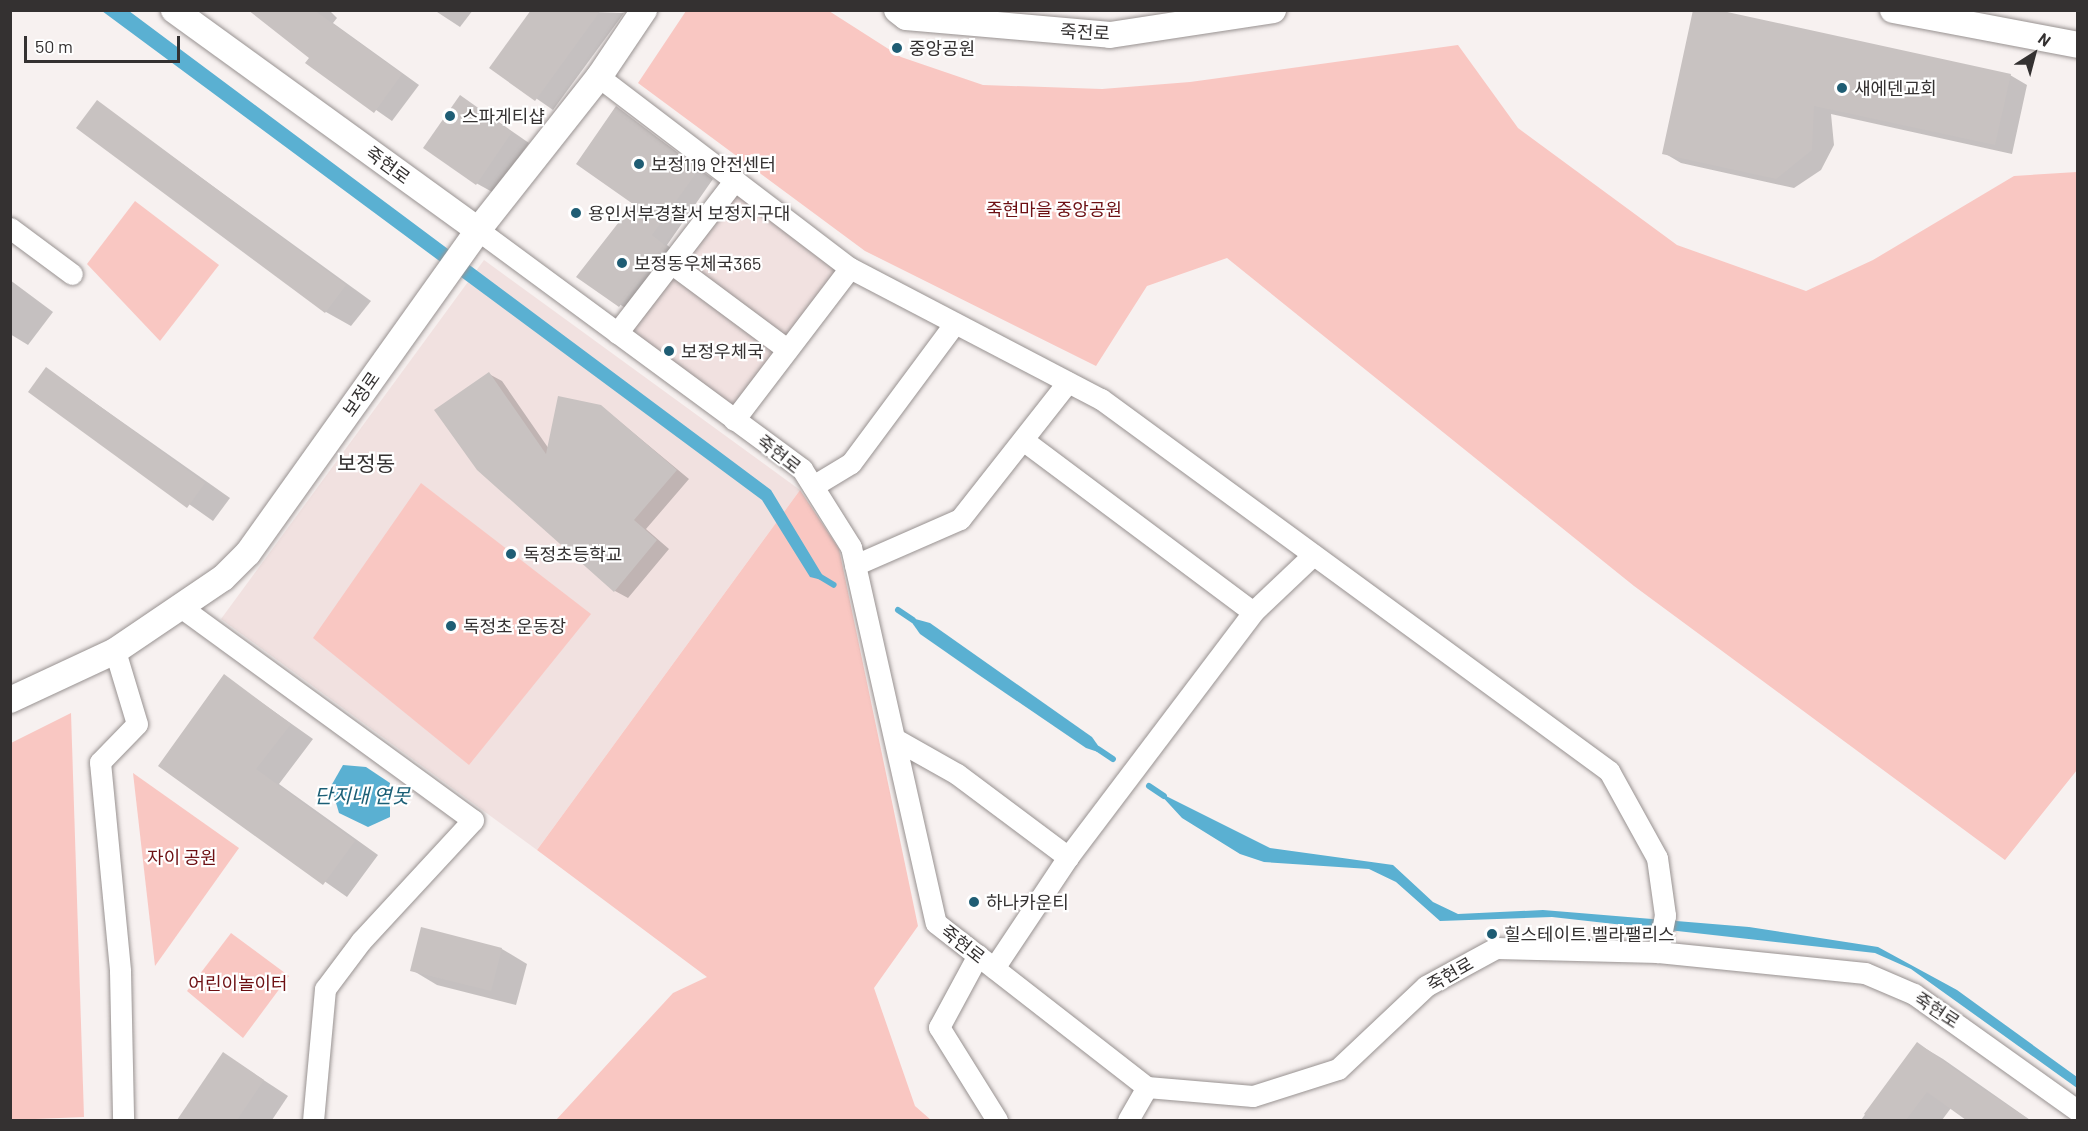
<!DOCTYPE html>
<html>
<head>
<meta charset="utf-8">
<style>
  body { margin:0 }
  #map { position:relative; width:2088px; height:1131px; overflow:hidden; background:#f7f1f0; font-family:Barlow,"Noto Sans KR",sans-serif }
  div>[style] { position:absolute }
  .built>* { inset:0; background:#f1e1e0 }
  .green>* { inset:0; background:#f9c7c2 }
  .water>* { inset:0; background:#5ab0d2 }
  .shadow>* { inset:0; background:#0003 }
  .stream>* { height:6px; margin:-3px; padding:0 3px; transform-origin:3px; border-radius:3px; background:#5ab0d2 }
  .building>* { inset:0; background:#c8c2c1 }
  .roads { filter:drop-shadow(0 0 2px #989291) drop-shadow(0 0 2px #989291) }
  .minor>* { height:21px; margin:-10.5px; padding:0 10.5px; transform-origin:10.5px; border-radius:10.5px; background:#fff }
  .tertiary>* { height:26px; margin:-13px; padding:0 13px; transform-origin:13px; border-radius:13px; background:#fff }
  .dots>* { width:16px; height:16px; translate:-50% -50%; box-sizing:border-box; border:3px solid #fff; border-radius:50% }
  span { translate:-50% -50%; white-space:nowrap; text-align:center; line-height:1.15; -webkit-text-stroke:4.5px #fff; paint-order:stroke }
  .street-label { font-size:18px; color:#343131 }
  .poi-label { font-size:18px; color:#343131 }
  .left { translate:0 -50%; text-align:left }
  .park-label { font-size:18px; color:#6d1013 }
  .water-label { font-size:20px; color:#1b5f76; font-style:italic }
  .quarter-label { font-size:21px; color:#343131 }
  .frame { position:absolute; inset:0; border:12px solid #343131; pointer-events:none }
  .north { position:absolute; left:2004px; top:24px; width:60px; height:60px; -webkit-text-stroke:4px #fff; paint-order:stroke; rotate:36deg; font-size:16px; font-weight:700; line-height:24px; text-align:center; color:#343131 }
  .north::after { content:''; display:block; margin:auto; width:21px; height:27px; background:#343131; clip-path:polygon(50% 0,100% 100%,50% 72%,0 100%) }
  .scale { position:absolute; left:24px; top:36px; width:156px; height:27px; box-sizing:border-box; border:3px solid #343131; border-top:0; padding-left:8px; font-size:18px; line-height:21px; white-space:nowrap; color:#343131; -webkit-text-stroke:4px #fff; paint-order:stroke }
</style>
</head>
<body>
<div id="map">
  <div class="built">
    <i style="clip-path:polygon(735px 184px,846px 269px,733px 416px,621px 332px)"></i>
    <i style="clip-path:polygon(484px 260px,800px 490px,537px 850px,221px 619px)"></i>
  </div>
  <div class="green">
    <i style="clip-path:polygon(686px 11px,829px 11px,901px 57px,983px 85px,1102px 89px,1190px 82px,1458px 45px,1518px 128px,1677px 245px,1806px 291px,1873px 260px,2014px 176px,2077px 172px,2077px 770px,2005px 860px,1634px 586px,1227px 258px,1147px 286px,1096px 366px,865px 251px,638px 83px)"></i>
    <i style="clip-path:polygon(135px 201px,219px 265px,160px 341px,87px 264px)"></i>
    <i style="clip-path:polygon(421px 483px,591px 614px,469px 765px,313px 638px)"></i>
    <i style="clip-path:polygon(800px 490px,839px 549px,918px 926px,874px 988px,915px 1106px,931px 1120px,556px 1120px,673px 993px,707px 977px,537px 850px)"></i>
    <i style="clip-path:polygon(71px 713px,84px 1117px,11px 1120px,11px 743px)"></i>
    <i style="clip-path:polygon(133px 773px,239px 848px,155px 966px)"></i>
    <i style="clip-path:polygon(231px 933px,289px 976px,243px 1038px,187px 991px)"></i>
  </div>
  <div class="water">
    <i style="clip-path:polygon(102px 11px,129px 11px,771px 490px,826px 581px,810px 577px,762px 500px)"></i>
    <i style="clip-path:polygon(908px 617px,930px 623px,1092px 737px,1104px 754px,1086px 748px,976px 673px,920px 634px)"></i>
    <i style="clip-path:polygon(343px 765px,366px 767px,390px 783px,390px 817px,368px 827px,339px 813px,331px 786px)"></i>
    <i style="clip-path:polygon(1158px 792px,1270px 848px,1393px 865px,1433px 902px,1458px 914px,1543px 910px,1749px 927px,1878px 947px,1957px 990px,2077px 1077px,2077px 1088px,1911px 969px,1875px 953px,1552px 917px,1440px 921px,1396px 882px,1369px 869px,1264px 862px,1240px 854px,1182px 818px)"></i>
  </div>
  <div class="shadow">
    <i style="clip-path:polygon(250px 10px,329px 10px,337px 18px,333px 23px,419px 85px,392px 121px,307px 62px,311px 57px)"></i>
    <i style="clip-path:polygon(434px 10px,473px 10px,460px 27px)"></i>
    <i style="clip-path:polygon(533px 10px,624px 13px,553px 110px,491px 67px)"></i>
    <i style="clip-path:polygon(1694px 10px,2010px 75px,2027px 85px,2012px 154px,1831px 114px,1834px 145px,1821px 170px,1794px 188px,1681px 163px,1664px 153px)"></i>
    <i style="clip-path:polygon(97px 102px,371px 301px,351px 326px,326px 312px)"></i>
    <i style="clip-path:polygon(477px 107px,529px 143px,494px 193px,476px 183px)"></i>
    <i style="clip-path:polygon(617px 108px,713px 179px,667px 245px,682px 257px,636px 315px,578px 277px,635px 204px)"></i>
    <i style="clip-path:polygon(10px 280px,53px 312px,28px 345px,10px 334px)"></i>
    <i style="clip-path:polygon(47px 369px,230px 498px,213px 521px,30px 392px)"></i>
    <i style="clip-path:polygon(489px 374px,502px 381px,549px 449px,601px 406px,689px 479px,646px 529px,669px 549px,628px 598px,615px 591px)"></i>
    <i style="clip-path:polygon(224px 676px,313px 739px,279px 784px,378px 855px,347px 897px,160px 766px)"></i>
    <i style="clip-path:polygon(502px 949px,527px 964px,516px 1005px,437px 985px,412px 970px)"></i>
    <i style="clip-path:polygon(1918px 1044px,1943px 1059px,2030px 1120px,1969px 1120px,1951px 1108px,1942px 1120px,1861px 1120px)"></i>
    <i style="clip-path:polygon(224px 1054px,288px 1096px,272px 1120px,180px 1118px)"></i>
  </div>
  <div class="stream">
    <i style="left:819px;top:576px;width:17px;rotate:31deg"></i>
    <i style="left:898px;top:610px;width:18px;rotate:34deg"></i>
    <i style="left:1098px;top:749px;width:18px;rotate:34deg"></i>
    <i style="left:1149px;top:786px;width:18px;rotate:34deg"></i>
  </div>
  <div class="building">
    <i style="clip-path:polygon(248px 10px,314px 10px,402px 74px,374px 113px,305px 63px,309px 58px)"></i>
    <i style="clip-path:polygon(531px 10px,601px 10px,535px 101px,489px 68px)"></i>
    <i style="clip-path:polygon(1693px 10px,1718px 10px,2011px 74px,1995px 145px,1814px 106px,1812px 150px,1776px 179px,1662px 154px)"></i>
    <i style="clip-path:polygon(460px 95px,512px 132px,476px 185px,423px 148px)"></i>
    <i style="clip-path:polygon(97px 100px,346px 285px,325px 313px,76px 128px)"></i>
    <i style="clip-path:polygon(616px 106px,699px 169px,652px 235px,667px 247px,619px 307px,576px 277px,633px 204px,576px 164px)"></i>
    <i style="clip-path:polygon(46px 367px,205px 483px,187px 508px,28px 392px)"></i>
    <i style="clip-path:polygon(489px 372px,546px 454px,558px 396px,601px 405px,677px 470px,634px 520px,657px 540px,614px 592px,477px 470px,434px 410px)"></i>
    <i style="clip-path:polygon(224px 674px,291px 724px,256px 769px,355px 841px,323px 885px,158px 766px)"></i>
    <i style="clip-path:polygon(421px 927px,502px 948px,491px 991px,410px 971px)"></i>
    <i style="clip-path:polygon(1917px 1042px,1972px 1082px,2030px 1120px,1966px 1120px,1927px 1092px,1906px 1120px,1873px 1120px,1864px 1114px)"></i>
    <i style="clip-path:polygon(223px 1052px,264px 1080px,237px 1120px,177px 1120px)"></i>
  </div>
  <div class="roads">
    <div class="minor">
      <i style="left:599px;top:77px;width:315px;rotate:37.3deg"></i>
      <i style="left:850px;top:268px;width:283px;rotate:27.6deg"></i>
      <i style="left:1101px;top:399px;width:630px;rotate:36.21deg"></i>
      <i style="left:1609px;top:771px;width:99px;rotate:61.1deg"></i>
      <i style="left:1657px;top:858px;width:58px;rotate:82deg"></i>
      <i style="left:1665px;top:915px;width:38px;rotate:101deg"></i>
      <i style="left:10px;top:228px;width:77px;rotate:36.6deg"></i>
      <i style="left:478px;top:230px;width:403px;rotate:36.4deg"></i>
      <i style="left:802px;top:469px;width:92px;rotate:57.9deg"></i>
      <i style="left:851px;top:547px;width:385px;rotate:77.3deg"></i>
      <i style="left:936px;top:923px;width:267px;rotate:37.9deg"></i>
      <i style="left:1147px;top:1087px;width:106px;rotate:4.9deg"></i>
      <i style="left:1253px;top:1096px;width:89px;rotate:-17.6deg"></i>
      <i style="left:1338px;top:1069px;width:121px;rotate:-43.3deg"></i>
      <i style="left:1426px;top:986px;width:80px;rotate:-28.5deg"></i>
      <i style="left:1496px;top:948px;width:162px;rotate:1.4deg"></i>
      <i style="left:1658px;top:952px;width:208px;rotate:5.8deg"></i>
      <i style="left:1865px;top:973px;width:53px;rotate:23.2deg"></i>
      <i style="left:1914px;top:994px;width:201px;rotate:35.5deg"></i>
      <i style="left:671px;top:263px;width:144px;rotate:36.6deg"></i>
      <i style="left:617px;top:333px;width:193px;rotate:-52.4deg"></i>
      <i style="left:734px;top:420px;width:191px;rotate:-52.7deg"></i>
      <i style="left:1023px;top:440px;width:287px;rotate:36.8deg"></i>
      <i style="left:813px;top:486px;width:44px;rotate:-31.2deg"></i>
      <i style="left:851px;top:463px;width:174px;rotate:-53.4deg"></i>
      <i style="left:855px;top:565px;width:115px;rotate:-23.7deg"></i>
      <i style="left:960px;top:519px;width:174px;rotate:-51.8deg"></i>
      <i style="left:182px;top:608px;width:360px;rotate:36.1deg"></i>
      <i style="left:473px;top:820px;width:165px;rotate:132.8deg"></i>
      <i style="left:361px;top:941px;width:60px;rotate:126.9deg"></i>
      <i style="left:325px;top:989px;width:132px;rotate:95.2deg"></i>
      <i style="left:115px;top:651px;width:76px;rotate:73.2deg"></i>
      <i style="left:137px;top:724px;width:53px;rotate:134.2deg"></i>
      <i style="left:100px;top:762px;width:210px;rotate:84.5deg"></i>
      <i style="left:120px;top:971px;width:149px;rotate:88.8deg"></i>
      <i style="left:895px;top:739px;width:71px;rotate:29.4deg"></i>
      <i style="left:957px;top:774px;width:139px;rotate:36.8deg"></i>
      <i style="left:978px;top:955px;width:82px;rotate:118.4deg"></i>
      <i style="left:939px;top:1027px;width:110px;rotate:58.1deg"></i>
      <i style="left:994px;top:968px;width:133px;rotate:-56.3deg"></i>
      <i style="left:1068px;top:857px;width:307px;rotate:-52.9deg"></i>
      <i style="left:1253px;top:612px;width:83px;rotate:-43.5deg"></i>
      <i style="left:1128px;top:1120px;width:38px;rotate:-60deg"></i>
    </div>
    <div class="tertiary">
      <i style="left:174px;top:10px;width:375px;rotate:35.9deg"></i>
      <i style="left:897px;top:10px;width:11px;rotate:38deg"></i>
      <i style="left:906px;top:17px;width:205px;rotate:5deg"></i>
      <i style="left:1110px;top:35px;width:165px;rotate:-8.7deg"></i>
      <i style="left:1893px;top:10px;width:188px;rotate:10.7deg"></i>
      <i style="left:10px;top:700px;width:116px;rotate:-25deg"></i>
      <i style="left:115px;top:651px;width:130px;rotate:-34.1deg"></i>
      <i style="left:223px;top:578px;width:35px;rotate:-45deg"></i>
      <i style="left:248px;top:553px;width:397px;rotate:-54.5deg"></i>
      <i style="left:478px;top:230px;width:195px;rotate:-51.7deg"></i>
      <i style="left:599px;top:77px;width:81px;rotate:-56.1deg"></i>
    </div>
  </div>
  <div class="dots">
    <i style="left:897px;top:48px;background:#1f5d74"></i>
    <i style="left:1842px;top:88px;background:#1f5d74"></i>
    <i style="left:450px;top:116px;background:#1f5d74"></i>
    <i style="left:639px;top:164px;background:#1f5d74"></i>
    <i style="left:576px;top:213px;background:#1f5d74"></i>
    <i style="left:622px;top:263px;background:#1f5d74"></i>
    <i style="left:669px;top:351px;background:#1f5d74"></i>
    <i style="left:511px;top:554px;background:#1f5d74"></i>
    <i style="left:451px;top:626px;background:#1f5d74"></i>
    <i style="left:974px;top:902px;background:#1f5d74"></i>
    <i style="left:1492px;top:934px;background:#1f5d74"></i>
  </div>
  <div class="street-label">
    <span style="left:1085px;top:32px;rotate:3deg">죽전로</span>
    <span style="left:388px;top:165px;rotate:36deg">죽현로</span>
    <span style="left:361px;top:394px;rotate:-55deg">보정로</span>
    <span style="left:779px;top:454px;rotate:38deg">죽현로</span>
    <span style="left:963px;top:944px;rotate:38deg">죽현로</span>
    <span style="left:1450px;top:974px;rotate:-30deg">죽현로</span>
    <span style="left:1937px;top:1010px;rotate:33deg">죽현로</span>
  </div>
  <div class="poi-label">
    <span class="left" style="left:909px;top:48px">중앙공원</span>
    <span class="left" style="left:1854px;top:88px">새에덴교회</span>
    <span class="left" style="left:462px;top:116px">스파게티샵</span>
    <span class="left" style="left:651px;top:164px">보정119 안전센터</span>
    <span class="left" style="left:588px;top:213px">용인서부경찰서 보정지구대</span>
    <span class="left" style="left:634px;top:263px">보정동우체국365</span>
    <span class="left" style="left:681px;top:351px">보정우체국</span>
    <span class="left" style="left:523px;top:554px">독정초등학교</span>
    <span class="left" style="left:463px;top:626px">독정초 운동장</span>
    <span class="left" style="left:986px;top:902px">하나카운티</span>
    <span class="left" style="left:1504px;top:934px">힐스테이트.벨라팰리스</span>
  </div>
  <div class="park-label">
    <span style="left:1054px;top:209px">죽현마을 중앙공원</span>
    <span style="left:182px;top:857px">자이 공원</span>
    <span style="left:238px;top:983px">어린이놀이터</span>
  </div>
  <div class="water-label">
    <span style="left:362px;top:795px">단지내 연못</span>
  </div>
  <div class="quarter-label">
    <span style="left:366px;top:463px">보정동</span>
  </div>
  <div class="frame"></div>
  <div class="north">N</div>
  <div class="scale">50 m</div>
</div>
</body>
</html>
